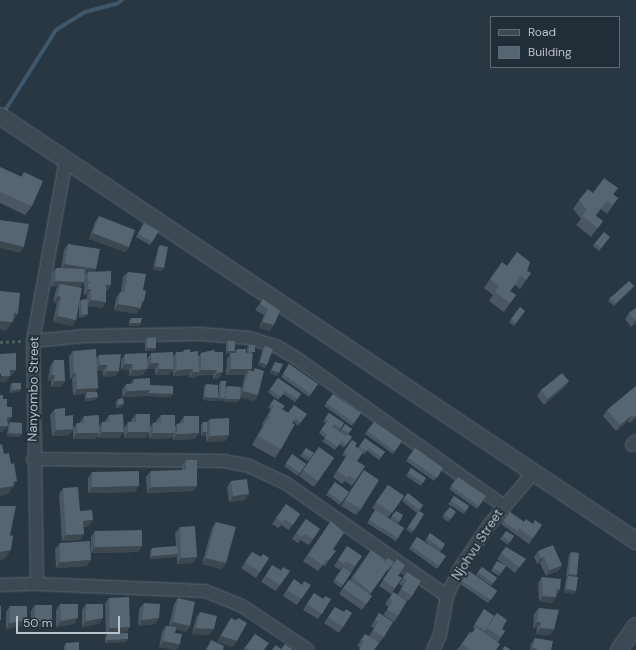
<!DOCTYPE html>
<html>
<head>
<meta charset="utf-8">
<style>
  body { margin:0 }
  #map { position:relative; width:636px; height:650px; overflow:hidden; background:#283742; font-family:"DM Sans",sans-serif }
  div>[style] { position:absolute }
  .stream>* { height:4px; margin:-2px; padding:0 2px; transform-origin:2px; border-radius:2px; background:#3f576a }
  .path>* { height:2.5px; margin-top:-1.25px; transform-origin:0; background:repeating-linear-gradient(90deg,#485f5e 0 3px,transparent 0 6px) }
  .roads { filter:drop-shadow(0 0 1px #5a666f) drop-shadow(0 0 1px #5a666f) }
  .minor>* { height:12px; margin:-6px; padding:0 6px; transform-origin:6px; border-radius:6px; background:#3c4852 }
  .tertiary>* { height:16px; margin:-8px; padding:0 8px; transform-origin:8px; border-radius:8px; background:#3c4852 }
  .wall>* { inset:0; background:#4a5762 }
  .shaded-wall>* { inset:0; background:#3c4750 }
  .building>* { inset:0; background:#566572 }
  span { translate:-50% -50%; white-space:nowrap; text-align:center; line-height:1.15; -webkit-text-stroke:3.5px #212d37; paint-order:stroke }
  .street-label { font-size:13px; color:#b9c3cc }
  .legend { position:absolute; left:490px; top:16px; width:130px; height:52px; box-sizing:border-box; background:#212d37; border:1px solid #5e6973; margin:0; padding:5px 7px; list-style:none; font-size:12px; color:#b9c3cc }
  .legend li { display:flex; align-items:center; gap:8px; height:20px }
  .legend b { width:20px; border:1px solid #5e6973 }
  .scale { position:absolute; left:16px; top:616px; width:104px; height:18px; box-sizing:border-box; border:2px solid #b9c3cc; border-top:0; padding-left:5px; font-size:12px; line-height:14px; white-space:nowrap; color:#b9c3cc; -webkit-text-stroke:3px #212d37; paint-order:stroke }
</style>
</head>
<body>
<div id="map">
  <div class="stream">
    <i style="left:6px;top:109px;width:93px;rotate:-57.7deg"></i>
    <i style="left:56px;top:30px;width:34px;rotate:-32deg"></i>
    <i style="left:85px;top:12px;width:34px;rotate:-15deg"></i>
    <i style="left:118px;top:3px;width:5px;rotate:-37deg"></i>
  </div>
  <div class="path">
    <i style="left:0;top:342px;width:21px;rotate:-3deg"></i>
  </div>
  <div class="roads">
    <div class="minor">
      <i style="left:33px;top:341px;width:52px;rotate:-5.5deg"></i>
      <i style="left:85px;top:336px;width:115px;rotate:-1deg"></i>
      <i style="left:200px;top:334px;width:49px;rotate:4.7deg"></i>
      <i style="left:249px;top:338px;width:28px;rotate:17deg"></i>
      <i style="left:276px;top:346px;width:27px;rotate:31deg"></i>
      <i style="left:299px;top:360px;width:252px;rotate:35.5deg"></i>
      <i style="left:632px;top:445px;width:6px;rotate:-45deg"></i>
      <i style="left:33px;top:459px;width:191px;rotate:0.6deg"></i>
      <i style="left:224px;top:461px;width:25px;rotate:11deg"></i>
      <i style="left:249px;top:466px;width:42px;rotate:25.3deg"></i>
      <i style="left:287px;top:484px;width:195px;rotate:35deg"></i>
      <i style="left:37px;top:584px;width:243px;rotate:-90.9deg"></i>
      <i style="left:33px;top:341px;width:184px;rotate:-79.7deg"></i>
      <i style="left:0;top:585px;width:37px;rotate:-2deg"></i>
      <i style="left:37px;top:584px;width:168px;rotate:2.4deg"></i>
      <i style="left:205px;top:591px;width:40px;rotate:22deg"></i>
      <i style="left:242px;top:606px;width:79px;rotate:33.7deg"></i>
      <i style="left:433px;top:650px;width:17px;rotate:-65deg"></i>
      <i style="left:440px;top:635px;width:40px;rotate:-80deg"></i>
      <i style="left:447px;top:596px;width:31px;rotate:-65deg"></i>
      <i style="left:460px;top:568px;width:52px;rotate:-56deg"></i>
      <i style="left:489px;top:525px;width:70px;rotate:-49.7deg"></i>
    </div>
    <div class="tertiary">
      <i style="left:0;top:116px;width:765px;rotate:33.75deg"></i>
      <i style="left:619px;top:650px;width:29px;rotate:-55deg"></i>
    </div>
  </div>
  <div class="wall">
    <i style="clip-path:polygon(0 167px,21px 177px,24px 172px,32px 206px,25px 215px,0 203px)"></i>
    <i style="clip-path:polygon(618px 188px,613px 195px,618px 198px,607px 214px,601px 209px,596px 216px,603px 221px,591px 237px,576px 225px,581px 219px,573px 209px,579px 200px,593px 193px)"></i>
    <i style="clip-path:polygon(99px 216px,129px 247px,125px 252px,89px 239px,95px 222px)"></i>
    <i style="clip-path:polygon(144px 223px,152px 242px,150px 245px,136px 237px)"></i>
    <i style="clip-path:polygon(610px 237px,599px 251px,593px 246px,595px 243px)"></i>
    <i style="clip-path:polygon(evenodd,68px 244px,95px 271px,111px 285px,107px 291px,106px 291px,106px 302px,102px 308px,88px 306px,86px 317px,79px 318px,79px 304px,76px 320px,72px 326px,53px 322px,57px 303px,53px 302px,56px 289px,58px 287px,51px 287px,52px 273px,56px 268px,61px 268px,64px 250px,68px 244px,84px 282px,84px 287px,85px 287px,84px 289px,84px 295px,87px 295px,87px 300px,81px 300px,79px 302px,80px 287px,84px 282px)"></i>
    <i style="clip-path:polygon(160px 245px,161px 271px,153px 269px,158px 248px)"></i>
    <i style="clip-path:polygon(507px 266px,527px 271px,531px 273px,520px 289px,515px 285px,510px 291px,516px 295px,504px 312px,489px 301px,493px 295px,484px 288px,490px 279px)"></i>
    <i style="clip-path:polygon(128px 272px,141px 306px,136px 314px,114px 310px,116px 298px,120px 292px,121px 292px,123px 277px)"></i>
    <i style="clip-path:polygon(634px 286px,632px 289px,614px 306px,608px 301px,610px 298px)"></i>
    <i style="clip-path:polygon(263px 299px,280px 311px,270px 331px,259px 328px,264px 315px,255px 310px)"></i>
    <i style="clip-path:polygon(520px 307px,525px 311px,514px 326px,509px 322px)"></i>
    <i style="clip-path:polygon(636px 308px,636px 323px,631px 327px,625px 319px,629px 313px)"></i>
    <i style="clip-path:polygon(131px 318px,139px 326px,129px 326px,129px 321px)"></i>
    <i style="clip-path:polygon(147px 338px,156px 348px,154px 351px,145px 351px,145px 341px)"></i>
    <i style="clip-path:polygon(228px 341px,233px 353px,234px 353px,237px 349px,247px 353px,247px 348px,249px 345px,253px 355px,251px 371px,253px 371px,255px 368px,258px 395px,254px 401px,240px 397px,240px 399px,238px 402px,224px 402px,224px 400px,223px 401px,218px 401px,219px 384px,221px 381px,226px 388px,227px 386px,241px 391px,245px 375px,226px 375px,227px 359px,230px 354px,226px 354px,226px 344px)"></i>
    <i style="clip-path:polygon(265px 346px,267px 365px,265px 368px,258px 365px,263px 349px)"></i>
    <i style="clip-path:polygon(184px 350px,199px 356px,201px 353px,214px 350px,219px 378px,213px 379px,213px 375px,197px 375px,195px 378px,189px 378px,189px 375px,173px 376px,173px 370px,169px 375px,155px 375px,155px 369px,147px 369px,147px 359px,151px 353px,173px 357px,176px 352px,182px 352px)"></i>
    <i style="clip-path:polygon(73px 351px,96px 359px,99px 355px,119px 371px,115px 376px,103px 377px,103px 371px,97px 371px,98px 388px,95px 392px,95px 400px,85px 401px,85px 395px,86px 394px,73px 395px,72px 379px,70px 379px,69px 356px)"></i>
    <i style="clip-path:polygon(125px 354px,147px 369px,143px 375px,129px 376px,129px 370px,121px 370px,121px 360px)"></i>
    <i style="clip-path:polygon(54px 360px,65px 381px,61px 387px,51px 387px,51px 381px,48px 381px,50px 366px)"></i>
    <i style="clip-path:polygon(275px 362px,277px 376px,270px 373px,273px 365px)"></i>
    <i style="clip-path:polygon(289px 364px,318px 384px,309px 397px,281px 377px)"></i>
    <i style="clip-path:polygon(278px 378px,301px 394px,295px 402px,283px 394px,278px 400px,268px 392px)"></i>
    <i style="clip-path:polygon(134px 379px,150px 385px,171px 397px,147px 396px,147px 395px,146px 396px,122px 397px,122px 390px,126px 384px,130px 384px)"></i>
    <i style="clip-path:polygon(569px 381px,565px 387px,544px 405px,537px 396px,541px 390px)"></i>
    <i style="clip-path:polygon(12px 383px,21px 389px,19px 392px,10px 393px,10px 386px)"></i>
    <i style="clip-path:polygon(206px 384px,216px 401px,203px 400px,204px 387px)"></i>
    <i style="clip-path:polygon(636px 386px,636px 418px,630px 423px,628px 421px,616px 431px,603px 416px,607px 410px)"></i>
    <i style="clip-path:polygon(333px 394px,361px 413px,352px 426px,324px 406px)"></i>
    <i style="clip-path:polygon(118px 399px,122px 407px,116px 408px,116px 402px)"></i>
    <i style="clip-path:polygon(274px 399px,282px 409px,288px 413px,307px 414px,298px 426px,293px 421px,281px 449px,275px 458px,252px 445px,263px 425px,262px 424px,271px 409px,268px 408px)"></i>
    <i style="clip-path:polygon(55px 409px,65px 416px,73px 428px,77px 423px,80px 423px,80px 422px,84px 416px,99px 426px,102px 422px,105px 422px,105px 421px,109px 415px,119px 438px,98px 438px,98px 435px,95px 439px,73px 439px,73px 430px,69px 435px,52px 436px,50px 415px)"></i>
    <i style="clip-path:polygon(329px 413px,344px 423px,339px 431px,346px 436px,339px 432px,345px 424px,352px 429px,348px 434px,352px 437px,344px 448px,339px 444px,335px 450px,322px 441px,325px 438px,319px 433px,326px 423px,323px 421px)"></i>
    <i style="clip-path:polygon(136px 414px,150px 427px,153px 423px,156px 422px,156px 421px,161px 415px,175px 426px,177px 424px,180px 423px,180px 422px,184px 416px,195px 439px,173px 440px,173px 436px,171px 438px,149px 439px,149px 433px,146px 438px,124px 438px,124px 428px,128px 422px,131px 422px,131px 420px)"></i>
    <i style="clip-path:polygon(210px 419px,229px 435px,225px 441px,206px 442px,206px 435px,201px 436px,201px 425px,203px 422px,207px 422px)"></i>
    <i style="clip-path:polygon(10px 422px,20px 437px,7px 436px,8px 425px)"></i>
    <i style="clip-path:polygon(374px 422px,402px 441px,393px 454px,365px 434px)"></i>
    <i style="clip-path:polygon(365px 438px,385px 452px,379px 460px,367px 451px,364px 454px,362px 453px,357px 461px,356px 480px,352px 486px,345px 481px,342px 484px,333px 477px,346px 457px,342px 455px,352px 440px,355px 446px,358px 448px)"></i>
    <i style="clip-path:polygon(319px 447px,334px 458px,314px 487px,299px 476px)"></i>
    <i style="clip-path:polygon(306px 448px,314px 453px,308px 461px,300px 456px)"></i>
    <i style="clip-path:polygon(415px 448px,443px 468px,434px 481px,406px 461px)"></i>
    <i style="clip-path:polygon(292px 454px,306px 464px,298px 476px,284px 466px)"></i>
    <i style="clip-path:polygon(186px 460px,197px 486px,193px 491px,147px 493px,146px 477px,151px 471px,182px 470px,182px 466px)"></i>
    <i style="clip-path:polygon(411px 468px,426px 478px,421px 486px,406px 476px)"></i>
    <i style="clip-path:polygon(364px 470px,361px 509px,356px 515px,341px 506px)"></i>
    <i style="clip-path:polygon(92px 472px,135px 492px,88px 493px,88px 478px)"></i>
    <i style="clip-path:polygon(458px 477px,486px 496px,477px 509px,449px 489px)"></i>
    <i style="clip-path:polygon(231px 481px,245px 500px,229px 502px,227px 487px)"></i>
    <i style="clip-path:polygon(335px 482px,349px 492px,340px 505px,326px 495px)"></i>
    <i style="clip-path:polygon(388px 485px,404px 496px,388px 518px,404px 528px,396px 541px,367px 523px,375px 510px,372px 508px)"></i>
    <i style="clip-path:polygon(63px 488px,80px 511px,89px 526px,83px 527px,84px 534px,80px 540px,62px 541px,59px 494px)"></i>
    <i style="clip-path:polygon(408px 493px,423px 505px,419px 511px,424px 514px,412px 533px,406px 530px,417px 513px,402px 501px)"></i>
    <i style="clip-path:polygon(454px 496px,469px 506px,464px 514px,448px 504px)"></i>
    <i style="clip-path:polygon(286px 504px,300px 514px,289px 530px,281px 525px,278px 528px,272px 524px)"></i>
    <i style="clip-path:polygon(396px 511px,403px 515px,398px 524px,390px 519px)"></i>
    <i style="clip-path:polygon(456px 512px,448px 522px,442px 517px,444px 514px)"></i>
    <i style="clip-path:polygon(510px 512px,524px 522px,542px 525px,529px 544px,501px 524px)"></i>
    <i style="clip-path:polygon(306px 519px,320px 529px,309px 545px,300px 540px,298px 543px,292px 539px)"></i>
    <i style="clip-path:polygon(331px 521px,329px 560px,325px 566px,323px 565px,318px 571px,303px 561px)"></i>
    <i style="clip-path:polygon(216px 522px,222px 569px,202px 564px,212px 528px)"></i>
    <i style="clip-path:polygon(180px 527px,193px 563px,177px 564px,177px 556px,176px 557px,150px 559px,150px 551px,152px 548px,176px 546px,175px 533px)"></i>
    <i style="clip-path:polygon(95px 531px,142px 546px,138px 552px,91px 553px,91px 537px)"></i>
    <i style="clip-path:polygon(506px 531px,514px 536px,508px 545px,500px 539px)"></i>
    <i style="clip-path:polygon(430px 533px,445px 544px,440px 552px,425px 541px)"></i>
    <i style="clip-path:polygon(417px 537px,446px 556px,437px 569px,409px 549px)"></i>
    <i style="clip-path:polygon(60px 543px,87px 566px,56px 568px,55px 549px)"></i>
    <i style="clip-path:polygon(347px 546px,362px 556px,341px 588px,333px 582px,343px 567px,342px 567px,340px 570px,334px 566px)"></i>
    <i style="clip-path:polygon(506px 547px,526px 559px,515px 573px,497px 559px)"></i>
    <i style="clip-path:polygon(371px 550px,385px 562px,394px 562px,388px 571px,387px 570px,370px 594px,372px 596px,362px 610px,339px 594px,349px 580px,350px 580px)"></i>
    <i style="clip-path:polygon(538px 551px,562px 565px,558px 571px,546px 576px,540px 563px,537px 564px,534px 557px)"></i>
    <i style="clip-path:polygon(252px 552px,261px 557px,269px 558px,256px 578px,241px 568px)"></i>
    <i style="clip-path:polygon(571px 552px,576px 577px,574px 594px,564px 592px,566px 579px,567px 577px,566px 577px,569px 555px)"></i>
    <i style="clip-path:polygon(397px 559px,398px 576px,402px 578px,391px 594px,379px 586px)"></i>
    <i style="clip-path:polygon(497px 561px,506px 566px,499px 576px,491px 571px)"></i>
    <i style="clip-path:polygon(272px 565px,281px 570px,290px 571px,276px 591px,261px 582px)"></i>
    <i style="clip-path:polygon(482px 567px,497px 578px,491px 586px,476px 575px)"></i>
    <i style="clip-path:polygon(469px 571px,497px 591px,488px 603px,460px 584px)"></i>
    <i style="clip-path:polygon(407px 572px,412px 596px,408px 601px,397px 595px,403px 586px,399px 584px)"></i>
    <i style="clip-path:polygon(542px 577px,560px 590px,552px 603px,539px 601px,538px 583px)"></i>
    <i style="clip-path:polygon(294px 579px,302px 585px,311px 585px,297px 605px,283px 596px)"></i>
    <i style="clip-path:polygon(393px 592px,398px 616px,394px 622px,383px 615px,389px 607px,385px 604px)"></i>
    <i style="clip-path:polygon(314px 593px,323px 599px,331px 599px,318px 619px,303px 610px)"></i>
    <i style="clip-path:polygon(109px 598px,126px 633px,106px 634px,105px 604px)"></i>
    <i style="clip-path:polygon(178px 598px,190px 626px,186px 632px,176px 629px,175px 633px,180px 644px,176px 650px,159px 647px,162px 632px,166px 626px,169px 626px,174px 604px)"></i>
    <i style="clip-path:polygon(144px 603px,155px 624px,138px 626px,139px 609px)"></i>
    <i style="clip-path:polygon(60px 604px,74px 624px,56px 627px,56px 610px)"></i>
    <i style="clip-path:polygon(86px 604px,99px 624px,82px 627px,82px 610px)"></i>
    <i style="clip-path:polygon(35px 605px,52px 619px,48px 625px,31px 628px,31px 611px)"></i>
    <i style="clip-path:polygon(10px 606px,27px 620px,22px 626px,6px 629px,6px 612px)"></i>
    <i style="clip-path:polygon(335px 607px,344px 612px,352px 613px,339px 633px,324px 623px)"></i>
    <i style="clip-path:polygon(539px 608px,554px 629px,550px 635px,536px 634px,537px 628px,533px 628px,534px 614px)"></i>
    <i style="clip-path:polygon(484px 609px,494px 616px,484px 632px,497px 613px,502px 629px,505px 631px,498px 642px,496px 650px,457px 650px,470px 632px,472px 633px,475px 629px,473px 627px)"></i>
    <i style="clip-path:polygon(200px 612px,209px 635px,192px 634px,196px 618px)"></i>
    <i style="clip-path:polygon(379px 613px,384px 637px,379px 643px,374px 650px,359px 650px,360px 648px,357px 646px,365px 634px,369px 636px,374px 628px,371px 626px)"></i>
    <i style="clip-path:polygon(231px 618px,236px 620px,238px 618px,233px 647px,217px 642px,227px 624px)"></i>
    <i style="clip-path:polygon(107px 634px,126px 642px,105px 643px,105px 637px)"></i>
    <i style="clip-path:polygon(255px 634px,264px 650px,243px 650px)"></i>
    <i style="clip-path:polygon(535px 638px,551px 650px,530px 650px,531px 644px)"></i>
    <i style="clip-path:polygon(66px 643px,79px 650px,64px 650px,64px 646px)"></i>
  </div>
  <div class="shaded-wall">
    <i style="clip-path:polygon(93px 233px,129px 247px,125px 252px,89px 239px)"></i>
    <i style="clip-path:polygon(0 241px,24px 247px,20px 253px,0 248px)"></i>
    <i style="clip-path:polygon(65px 264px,96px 269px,92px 275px,88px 272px,86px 274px,61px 270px)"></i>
    <i style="clip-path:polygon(155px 266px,164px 268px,161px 271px,153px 269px)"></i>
    <i style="clip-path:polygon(55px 281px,84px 282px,80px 288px,60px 284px,58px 287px,51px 287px)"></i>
    <i style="clip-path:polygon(106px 285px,111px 285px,107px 291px,102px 291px)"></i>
    <i style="clip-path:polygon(634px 286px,632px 289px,614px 306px,616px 303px)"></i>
    <i style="clip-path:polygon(88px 289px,91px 289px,87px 295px,84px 295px)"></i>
    <i style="clip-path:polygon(58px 296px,61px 297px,57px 303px,53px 302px)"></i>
    <i style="clip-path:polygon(91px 300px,106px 302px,102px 308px,87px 306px)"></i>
    <i style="clip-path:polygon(142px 301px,144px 301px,140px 307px)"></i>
    <i style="clip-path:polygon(118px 304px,141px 308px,136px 314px,114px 310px)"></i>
    <i style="clip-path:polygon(14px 313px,18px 314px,6px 331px,0 330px,0 321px)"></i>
    <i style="clip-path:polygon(88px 314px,86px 317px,79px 318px,82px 315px)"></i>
    <i style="clip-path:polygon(58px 316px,76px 320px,72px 326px,53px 322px)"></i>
    <i style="clip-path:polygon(636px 320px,636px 323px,631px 327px)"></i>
    <i style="clip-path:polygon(263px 322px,274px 325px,270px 331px,259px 328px)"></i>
    <i style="clip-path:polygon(131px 323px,141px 323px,139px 326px,129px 326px)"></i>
    <i style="clip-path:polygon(147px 348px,156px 348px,154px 351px,145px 351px)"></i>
    <i style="clip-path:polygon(228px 351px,235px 351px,232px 354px,231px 353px,230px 354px,226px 354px)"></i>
    <i style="clip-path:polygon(260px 362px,267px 365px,265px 368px,258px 365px)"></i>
    <i style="clip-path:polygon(151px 363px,159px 363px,155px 369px,147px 369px)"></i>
    <i style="clip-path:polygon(125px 364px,133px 364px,129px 370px,121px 370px)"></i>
    <i style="clip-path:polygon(100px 365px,107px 365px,103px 371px,96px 371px)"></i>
    <i style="clip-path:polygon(147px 369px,143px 375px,129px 376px,133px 370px)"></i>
    <i style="clip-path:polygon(159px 369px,173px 369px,169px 375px,155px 375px)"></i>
    <i style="clip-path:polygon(193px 369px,189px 375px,173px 376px,177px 370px)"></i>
    <i style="clip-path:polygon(231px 369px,252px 369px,248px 375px,249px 370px,245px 375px,226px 375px)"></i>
    <i style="clip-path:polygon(10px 370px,16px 370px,11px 376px,10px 376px,6px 382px,0 382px,0 378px,1px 376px)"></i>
    <i style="clip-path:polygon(201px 370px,217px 370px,213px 375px,197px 376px)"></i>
    <i style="clip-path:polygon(272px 370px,279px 373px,277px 376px,270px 373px)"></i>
    <i style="clip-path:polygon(107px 371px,119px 371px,115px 376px,103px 377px)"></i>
    <i style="clip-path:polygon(193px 372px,199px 372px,195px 378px,189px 378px)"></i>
    <i style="clip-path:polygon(223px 372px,219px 378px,213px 379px,217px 373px)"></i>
    <i style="clip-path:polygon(74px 373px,76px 373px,72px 379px,70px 379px)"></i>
    <i style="clip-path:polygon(52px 375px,55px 375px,51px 381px,48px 381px)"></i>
    <i style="clip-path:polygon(55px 381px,65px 381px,61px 387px,51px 387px)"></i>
    <i style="clip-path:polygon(569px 381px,565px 387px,544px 405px,548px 399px)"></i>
    <i style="clip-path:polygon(98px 388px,94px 393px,87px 392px,86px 394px,73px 395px,77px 389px)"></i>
    <i style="clip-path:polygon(21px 389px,19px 392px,10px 393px,13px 390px)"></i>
    <i style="clip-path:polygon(150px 390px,146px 396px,122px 397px,127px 391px)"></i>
    <i style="clip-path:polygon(243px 391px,258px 395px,254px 401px,239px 397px)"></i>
    <i style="clip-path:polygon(149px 393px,173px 394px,171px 397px,147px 396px)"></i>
    <i style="clip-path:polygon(98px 397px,95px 400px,85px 401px,87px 398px)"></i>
    <i style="clip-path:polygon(205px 397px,218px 398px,216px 401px,203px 400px)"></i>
    <i style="clip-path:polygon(220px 398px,225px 398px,223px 401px,218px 401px)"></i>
    <i style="clip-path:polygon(226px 399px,240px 399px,238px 402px,224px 402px)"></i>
    <i style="clip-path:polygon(124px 404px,122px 407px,116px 408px,118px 405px)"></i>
    <i style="clip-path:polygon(632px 415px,628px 421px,616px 431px,620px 425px)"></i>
    <i style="clip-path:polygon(636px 416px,636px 418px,630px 423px,634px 417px)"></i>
    <i style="clip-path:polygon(12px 417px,8px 423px,3px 424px,7px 418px)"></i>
    <i style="clip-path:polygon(0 426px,8px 426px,3px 432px,0 432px)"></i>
    <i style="clip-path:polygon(73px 429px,69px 435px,52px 436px,56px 430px)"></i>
    <i style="clip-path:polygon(102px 432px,124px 432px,119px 438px,98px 438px)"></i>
    <i style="clip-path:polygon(128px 432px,150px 432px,146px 438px,124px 438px)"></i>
    <i style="clip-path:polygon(203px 432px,207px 432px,205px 435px,201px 436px)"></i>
    <i style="clip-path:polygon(9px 433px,22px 434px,20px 437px,7px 436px)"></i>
    <i style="clip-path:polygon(77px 433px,99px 433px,95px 439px,73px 439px)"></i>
    <i style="clip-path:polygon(153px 433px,175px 433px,171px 438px,149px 439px)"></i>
    <i style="clip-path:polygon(199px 433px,195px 439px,173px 440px,177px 434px)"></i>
    <i style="clip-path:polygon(229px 435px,225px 441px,206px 442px,210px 436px)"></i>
    <i style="clip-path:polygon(17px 481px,8px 494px,0 496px,0 488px,13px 482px)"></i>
    <i style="clip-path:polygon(139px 486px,135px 492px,88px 493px,92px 487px)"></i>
    <i style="clip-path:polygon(197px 486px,193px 491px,147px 493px,151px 487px)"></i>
    <i style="clip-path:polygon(249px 494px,245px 500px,229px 502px,233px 496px)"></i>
    <i style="clip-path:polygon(93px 520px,89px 526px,79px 527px,83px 521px)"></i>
    <i style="clip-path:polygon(84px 534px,80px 540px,62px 541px,66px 535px)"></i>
    <i style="clip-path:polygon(142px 546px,138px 552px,91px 553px,95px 547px)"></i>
    <i style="clip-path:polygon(11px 550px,5px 559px,0 560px,0 552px)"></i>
    <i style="clip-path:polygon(178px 554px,176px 557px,150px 559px,152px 556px)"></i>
    <i style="clip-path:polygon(197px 557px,193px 563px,177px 564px,181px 558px)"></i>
    <i style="clip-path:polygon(544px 557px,540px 563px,537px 564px,541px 558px)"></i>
    <i style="clip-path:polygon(206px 558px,226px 563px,222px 569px,202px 564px)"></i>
    <i style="clip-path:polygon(91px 560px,87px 566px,56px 568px,60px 562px)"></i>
    <i style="clip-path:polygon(562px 565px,558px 571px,546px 576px,550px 570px)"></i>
    <i style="clip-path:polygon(569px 574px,577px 575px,575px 578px,566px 577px)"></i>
    <i style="clip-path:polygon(557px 589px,560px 590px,556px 596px)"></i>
    <i style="clip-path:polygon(566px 589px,576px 591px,574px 594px,564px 592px)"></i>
    <i style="clip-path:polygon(543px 596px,556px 597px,552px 603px,539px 601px)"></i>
    <i style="clip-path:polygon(78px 618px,74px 624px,56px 627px,61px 621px)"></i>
    <i style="clip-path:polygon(103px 618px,99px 624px,82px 627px,86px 621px)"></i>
    <i style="clip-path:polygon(159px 618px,155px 624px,138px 626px,142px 620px)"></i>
    <i style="clip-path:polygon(52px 619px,48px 625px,31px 628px,35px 622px)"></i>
    <i style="clip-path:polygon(27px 620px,22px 626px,6px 629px,10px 623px)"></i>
    <i style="clip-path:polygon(173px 622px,190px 626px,186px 632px,169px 628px)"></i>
    <i style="clip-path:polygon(537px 622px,541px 622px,537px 628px,533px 628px)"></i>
    <i style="clip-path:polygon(130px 627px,126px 633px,106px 634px,110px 628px)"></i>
    <i style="clip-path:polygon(196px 628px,214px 629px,209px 635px,192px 634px)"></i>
    <i style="clip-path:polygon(540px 628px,554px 629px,550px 635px,536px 634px)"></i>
    <i style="clip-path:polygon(221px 636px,237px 641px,233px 647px,217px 642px)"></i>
    <i style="clip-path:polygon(128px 639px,126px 642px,105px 643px,107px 640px)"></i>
    <i style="clip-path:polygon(163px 641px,180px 644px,176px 650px,159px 647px)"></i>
    <i style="clip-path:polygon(533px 648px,537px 649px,536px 650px,532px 650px)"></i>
  </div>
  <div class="building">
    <i style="clip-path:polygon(0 167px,22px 177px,24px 172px,43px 181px,32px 206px,0 192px)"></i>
    <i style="clip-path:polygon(604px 178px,618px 188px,613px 194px,618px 198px,613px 205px,607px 201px,595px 215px,603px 221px,598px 228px,582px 216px,587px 210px,579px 200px,588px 189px,593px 193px)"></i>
    <i style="clip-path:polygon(99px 216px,135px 230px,129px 247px,93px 233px)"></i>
    <i style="clip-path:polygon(0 220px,29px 224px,24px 247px,0 241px)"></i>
    <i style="clip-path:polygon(144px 223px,159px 231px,152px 242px,138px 234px)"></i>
    <i style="clip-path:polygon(604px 232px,610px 237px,601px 248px,595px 243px)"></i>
    <i style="clip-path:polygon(68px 244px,100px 249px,96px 269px,65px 264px)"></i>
    <i style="clip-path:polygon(160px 245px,168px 247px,164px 268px,155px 266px)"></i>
    <i style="clip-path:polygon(517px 252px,530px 262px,527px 271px,531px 273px,526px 280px,521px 276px,510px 291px,516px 295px,510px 303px,495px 292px,499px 286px,490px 279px,502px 262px,507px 266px)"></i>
    <i style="clip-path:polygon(56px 268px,85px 269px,84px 282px,55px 281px)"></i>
    <i style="clip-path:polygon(111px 271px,111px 285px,106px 285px,106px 302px,91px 300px,91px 289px,88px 289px,88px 283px,91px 283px,88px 281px,88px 272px)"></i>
    <i style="clip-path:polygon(128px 272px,146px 274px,143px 290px,146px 291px,144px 301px,142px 301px,141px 308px,118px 304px,120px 292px,124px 293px)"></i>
    <i style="clip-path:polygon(629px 281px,634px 286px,616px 303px,610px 298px)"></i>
    <i style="clip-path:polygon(60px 284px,82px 288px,76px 320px,58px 316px,61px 297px,58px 296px)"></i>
    <i style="clip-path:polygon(0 291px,20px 293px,18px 314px,14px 313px,13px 322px,0 321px)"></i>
    <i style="clip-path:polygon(87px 299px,88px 314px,82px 315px,81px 300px)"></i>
    <i style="clip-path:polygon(263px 299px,280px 311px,274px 325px,263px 322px,268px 309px,260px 304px)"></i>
    <i style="clip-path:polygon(520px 307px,525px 311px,516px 323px,511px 319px)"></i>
    <i style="clip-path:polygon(636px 308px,636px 321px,629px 313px)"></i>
    <i style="clip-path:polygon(131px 318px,142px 318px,141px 323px,131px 323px)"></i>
    <i style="clip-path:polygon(156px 337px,156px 348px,147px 348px,147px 338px)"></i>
    <i style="clip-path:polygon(228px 341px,235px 341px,235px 351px,228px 351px)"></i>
    <i style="clip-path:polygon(249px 345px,255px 345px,255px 352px,249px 352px)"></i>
    <i style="clip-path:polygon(265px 346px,273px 349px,267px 365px,260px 362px)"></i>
    <i style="clip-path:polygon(96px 349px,98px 388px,77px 389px,76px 373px,74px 373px,73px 351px)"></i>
    <i style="clip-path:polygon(190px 349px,190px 352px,198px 351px,199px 372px,193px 372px,193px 369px,177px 370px,176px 352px,184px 352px,184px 350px)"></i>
    <i style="clip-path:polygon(237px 349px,246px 349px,246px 353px,252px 353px,252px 369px,231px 369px,231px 353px,237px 353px)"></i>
    <i style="clip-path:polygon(214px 350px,215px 352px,223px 352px,223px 372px,217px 373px,217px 370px,201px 370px,201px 353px)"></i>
    <i style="clip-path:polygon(173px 352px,173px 369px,159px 369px,159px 363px,151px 363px,151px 353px)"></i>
    <i style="clip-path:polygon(16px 353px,16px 370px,10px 370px,10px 376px,1px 376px,1px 374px,0 374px,0 354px)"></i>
    <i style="clip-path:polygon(147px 353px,147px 369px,133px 370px,133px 364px,125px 364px,125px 354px)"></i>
    <i style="clip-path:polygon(121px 354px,119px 371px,107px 371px,107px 365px,100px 365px,99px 355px)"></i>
    <i style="clip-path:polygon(54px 360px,64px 360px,65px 381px,55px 381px,55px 375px,52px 375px)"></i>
    <i style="clip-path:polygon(275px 362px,283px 364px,279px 373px,272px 370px)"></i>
    <i style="clip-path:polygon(289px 364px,318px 384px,311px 394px,283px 374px)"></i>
    <i style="clip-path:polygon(255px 368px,264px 371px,258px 395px,243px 391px,249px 370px,254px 372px)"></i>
    <i style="clip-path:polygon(562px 373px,569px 381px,548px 399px,541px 390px)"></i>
    <i style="clip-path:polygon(150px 378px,150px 390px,127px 391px,126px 384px,134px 384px,134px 379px)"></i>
    <i style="clip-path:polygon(278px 378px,301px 394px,297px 399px,285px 391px,281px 397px,270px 389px)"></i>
    <i style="clip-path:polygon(221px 381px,226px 381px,225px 398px,220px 398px)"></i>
    <i style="clip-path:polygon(12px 383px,21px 383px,21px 389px,13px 390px)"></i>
    <i style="clip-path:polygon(206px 384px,218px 385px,218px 398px,205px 397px)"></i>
    <i style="clip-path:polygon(150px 385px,173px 386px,173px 394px,149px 393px,149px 392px,150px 390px)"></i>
    <i style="clip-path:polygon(227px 386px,241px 387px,240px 399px,226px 399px)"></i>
    <i style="clip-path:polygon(636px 386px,636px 416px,634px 417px,632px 415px,620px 425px,607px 410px)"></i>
    <i style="clip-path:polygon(87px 392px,97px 392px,98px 397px,87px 398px)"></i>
    <i style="clip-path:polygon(333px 394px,361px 413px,354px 423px,326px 403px)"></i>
    <i style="clip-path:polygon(0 395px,3px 395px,3px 399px,7px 399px,7px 407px,12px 407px,12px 417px,7px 418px,8px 426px,0 426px)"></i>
    <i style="clip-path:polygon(123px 398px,124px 404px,118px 405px,118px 399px)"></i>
    <i style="clip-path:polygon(274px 399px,285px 406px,282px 409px,274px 405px,273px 406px,270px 405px)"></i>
    <i style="clip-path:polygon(274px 405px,296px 417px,292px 423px,295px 424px,281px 449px,258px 436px,270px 416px,268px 416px)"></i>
    <i style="clip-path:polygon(294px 405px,307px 414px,301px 422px,295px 418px,296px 417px,288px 413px)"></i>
    <i style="clip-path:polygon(65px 408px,65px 416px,73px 415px,73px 429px,56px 430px,55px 409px)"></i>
    <i style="clip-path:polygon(329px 413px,344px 423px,341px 428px,334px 424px,332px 427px,346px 436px,347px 434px,352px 437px,346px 445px,342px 441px,337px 447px,325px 438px,327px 435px,321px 430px,328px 420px,325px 418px)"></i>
    <i style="clip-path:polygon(123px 414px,124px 432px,102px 432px,102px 422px,109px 422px,109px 415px)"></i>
    <i style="clip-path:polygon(136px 414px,150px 414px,150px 432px,128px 432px,128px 422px,136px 422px)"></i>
    <i style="clip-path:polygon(99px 415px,99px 433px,77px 433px,77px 423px,84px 423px,84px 416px)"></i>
    <i style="clip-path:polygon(161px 415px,175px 415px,175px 433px,153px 433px,153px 423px,161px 422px)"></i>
    <i style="clip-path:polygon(184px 416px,199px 416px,199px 433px,177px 434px,177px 424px,184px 423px)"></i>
    <i style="clip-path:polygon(229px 418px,229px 435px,210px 436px,210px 419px)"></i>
    <i style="clip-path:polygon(10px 422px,22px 423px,22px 434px,9px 433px)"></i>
    <i style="clip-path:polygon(203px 422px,207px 422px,207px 432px,203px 432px)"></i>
    <i style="clip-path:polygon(374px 422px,402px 441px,395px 451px,367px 431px)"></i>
    <i style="clip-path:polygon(345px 424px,352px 429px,348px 433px,342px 429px)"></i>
    <i style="clip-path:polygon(365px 438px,385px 452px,381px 457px,369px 448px,366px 451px,359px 447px)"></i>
    <i style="clip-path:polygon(352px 440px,357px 443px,355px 446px,363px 452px,357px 461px,344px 452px)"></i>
    <i style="clip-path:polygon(2px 444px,4px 454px,9px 453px,11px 464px,14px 463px,17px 481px,13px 482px,14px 486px,0 488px,0 445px)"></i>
    <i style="clip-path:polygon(319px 447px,334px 458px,318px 481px,303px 470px)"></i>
    <i style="clip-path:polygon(306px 448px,314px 453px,310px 458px,303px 453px)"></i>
    <i style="clip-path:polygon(415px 448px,443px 468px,437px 478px,408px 458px)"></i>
    <i style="clip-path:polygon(292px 454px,306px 464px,300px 473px,286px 463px)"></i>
    <i style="clip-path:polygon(347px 455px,365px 466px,356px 480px,349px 475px,347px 478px,337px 471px)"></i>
    <i style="clip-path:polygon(186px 460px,197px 460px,197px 486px,151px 487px,151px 471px,186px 470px)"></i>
    <i style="clip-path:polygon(411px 468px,426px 478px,423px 483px,408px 473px)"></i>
    <i style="clip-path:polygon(364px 470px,379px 480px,361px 509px,345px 500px)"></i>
    <i style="clip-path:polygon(139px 471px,139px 486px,92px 487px,92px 472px)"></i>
    <i style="clip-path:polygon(458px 477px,486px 496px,479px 506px,451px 486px)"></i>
    <i style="clip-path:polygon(247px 479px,249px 494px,233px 496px,231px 481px)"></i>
    <i style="clip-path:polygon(335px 482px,349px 492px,342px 502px,328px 492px)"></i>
    <i style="clip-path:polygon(388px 485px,404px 496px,392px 513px,376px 502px)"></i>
    <i style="clip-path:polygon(78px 487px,80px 511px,92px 510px,93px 520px,83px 521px,84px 534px,66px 535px,63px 488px)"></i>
    <i style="clip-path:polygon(408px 493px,423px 505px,420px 510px,404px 498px)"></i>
    <i style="clip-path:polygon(454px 496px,469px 506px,466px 511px,451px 501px)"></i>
    <i style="clip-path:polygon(286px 504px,300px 514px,293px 525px,285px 519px,282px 522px,276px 518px)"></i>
    <i style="clip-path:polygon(0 506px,16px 506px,10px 535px,13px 536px,11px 550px,0 552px)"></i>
    <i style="clip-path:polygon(450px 507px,456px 512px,451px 519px,444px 514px)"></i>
    <i style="clip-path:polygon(375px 510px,404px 528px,398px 538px,369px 520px)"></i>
    <i style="clip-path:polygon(396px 511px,403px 515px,400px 521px,392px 516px)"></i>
    <i style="clip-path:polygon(419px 511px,424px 514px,414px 530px,408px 527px)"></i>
    <i style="clip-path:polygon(510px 512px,524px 522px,517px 531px,503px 521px)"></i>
    <i style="clip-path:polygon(306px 519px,320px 529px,313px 539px,305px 534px,302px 537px,296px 533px)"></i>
    <i style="clip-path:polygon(526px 519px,533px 524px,535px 520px,542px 525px,533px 538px,519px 528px)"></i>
    <i style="clip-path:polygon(331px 521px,344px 533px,333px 549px,336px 551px,329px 560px,327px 559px,322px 565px,308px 555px)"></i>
    <i style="clip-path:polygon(216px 522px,236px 527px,226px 563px,206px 558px)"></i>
    <i style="clip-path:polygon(195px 526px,197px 557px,181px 558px,180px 527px)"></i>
    <i style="clip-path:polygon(142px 530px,142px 546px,95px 547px,95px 531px)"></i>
    <i style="clip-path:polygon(506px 531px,514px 536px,510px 542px,503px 536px)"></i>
    <i style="clip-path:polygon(430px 533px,445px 544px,442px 549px,427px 538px)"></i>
    <i style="clip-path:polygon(417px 537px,446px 556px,439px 566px,411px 546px)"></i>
    <i style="clip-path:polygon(90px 541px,91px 560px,60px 562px,60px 543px)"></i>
    <i style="clip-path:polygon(553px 545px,562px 565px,550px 570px,544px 557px,541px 558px,538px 551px)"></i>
    <i style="clip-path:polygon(177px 546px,178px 554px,152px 556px,152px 548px)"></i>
    <i style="clip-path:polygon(347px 546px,362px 556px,355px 566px,346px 561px,344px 564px,338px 560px)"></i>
    <i style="clip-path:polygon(506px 547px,526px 559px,519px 567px,501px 553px)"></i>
    <i style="clip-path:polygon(371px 550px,385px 560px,384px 562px,390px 566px,371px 593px,353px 577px)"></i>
    <i style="clip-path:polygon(252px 552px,261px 557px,263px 554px,269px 558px,260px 572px,245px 562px)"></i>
    <i style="clip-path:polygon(571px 552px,579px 553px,577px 575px,569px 574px)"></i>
    <i style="clip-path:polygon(388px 558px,394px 562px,390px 568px,389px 567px,390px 566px,385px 562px)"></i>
    <i style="clip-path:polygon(397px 559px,405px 565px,398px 576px,402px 578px,395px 588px,383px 580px)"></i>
    <i style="clip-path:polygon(497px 561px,506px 566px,501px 573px,493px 568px)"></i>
    <i style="clip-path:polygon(272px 565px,281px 571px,283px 567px,290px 571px,280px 585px,266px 576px)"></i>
    <i style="clip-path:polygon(343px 567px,351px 573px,343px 585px,335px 579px)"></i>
    <i style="clip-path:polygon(482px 567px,497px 578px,493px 583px,478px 572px)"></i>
    <i style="clip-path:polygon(469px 571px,497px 591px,491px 600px,462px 581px)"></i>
    <i style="clip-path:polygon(407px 572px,421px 581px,412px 596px,401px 589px,407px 580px,403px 578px)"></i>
    <i style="clip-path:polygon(568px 576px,578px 577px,576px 591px,566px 589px)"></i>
    <i style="clip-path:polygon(542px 577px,561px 579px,560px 590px,557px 589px,556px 597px,543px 596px)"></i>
    <i style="clip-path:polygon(294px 579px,302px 585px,304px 581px,311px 585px,301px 599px,287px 590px)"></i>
    <i style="clip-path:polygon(349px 580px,372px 596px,366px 604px,343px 588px)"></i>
    <i style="clip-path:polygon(393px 592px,407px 601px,398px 616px,387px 609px,393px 601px,390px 598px)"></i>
    <i style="clip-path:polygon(314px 593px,323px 599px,325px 596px,331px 599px,322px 614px,307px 604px)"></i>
    <i style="clip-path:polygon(129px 597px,130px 627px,110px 628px,109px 598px)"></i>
    <i style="clip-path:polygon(178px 598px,195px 602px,190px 626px,173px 622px)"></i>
    <i style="clip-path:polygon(144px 603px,160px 604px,159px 618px,142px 620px)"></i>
    <i style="clip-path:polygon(60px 604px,78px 604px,78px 618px,61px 621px)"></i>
    <i style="clip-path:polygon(86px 604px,103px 604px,103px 618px,86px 621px)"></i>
    <i style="clip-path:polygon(35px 605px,52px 605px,52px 619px,35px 622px)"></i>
    <i style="clip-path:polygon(0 606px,1px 606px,1px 620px,0 620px)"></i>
    <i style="clip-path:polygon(10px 606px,27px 606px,27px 620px,10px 623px)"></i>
    <i style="clip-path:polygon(335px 607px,344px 612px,346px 609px,352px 613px,343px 627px,328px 617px)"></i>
    <i style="clip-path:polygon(539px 608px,559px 610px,554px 629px,540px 628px,541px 622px,537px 622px)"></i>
    <i style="clip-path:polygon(484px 609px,494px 616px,485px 631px,475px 624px)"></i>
    <i style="clip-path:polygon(200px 612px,217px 616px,214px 629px,196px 628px)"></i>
    <i style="clip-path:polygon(379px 613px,393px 622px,384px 637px,373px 631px,378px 622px,375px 620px)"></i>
    <i style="clip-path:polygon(497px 613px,507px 620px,502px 629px,505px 631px,501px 637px,487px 628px)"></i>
    <i style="clip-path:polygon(231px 618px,236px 621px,238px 618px,247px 623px,237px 641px,221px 636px)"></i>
    <i style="clip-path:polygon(166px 626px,176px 627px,175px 633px,182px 634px,180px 644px,163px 641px)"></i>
    <i style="clip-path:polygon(476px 627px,500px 644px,496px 650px,470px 650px,462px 644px,470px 632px,472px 633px)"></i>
    <i style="clip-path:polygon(128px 633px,128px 639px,107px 640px,107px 634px)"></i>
    <i style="clip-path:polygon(255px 634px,269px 643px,264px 650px,250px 650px,245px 648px)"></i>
    <i style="clip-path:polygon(365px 634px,379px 643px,374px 650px,359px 650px,364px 642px,361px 640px)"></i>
    <i style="clip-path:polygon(535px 638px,553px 641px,551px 650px,547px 649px,547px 650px,537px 650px,537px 649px,533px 648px)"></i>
    <i style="clip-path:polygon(211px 640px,224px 646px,223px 650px,206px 650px)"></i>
    <i style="clip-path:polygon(79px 642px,79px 650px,66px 650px,66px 643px)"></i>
    <i style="clip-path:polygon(285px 644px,293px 650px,272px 650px,276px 645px,281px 649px)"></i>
    <i style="clip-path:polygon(505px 646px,511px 650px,502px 650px)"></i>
  </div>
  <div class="street-label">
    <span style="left:34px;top:389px;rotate:-89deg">Nanyombo Street</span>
    <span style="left:478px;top:545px;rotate:-57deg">Njohvu Street</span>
  </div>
  <ul class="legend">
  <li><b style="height:5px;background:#3c4852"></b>Road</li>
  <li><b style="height:11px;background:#566572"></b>Building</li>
  </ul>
  <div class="scale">50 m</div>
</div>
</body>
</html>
